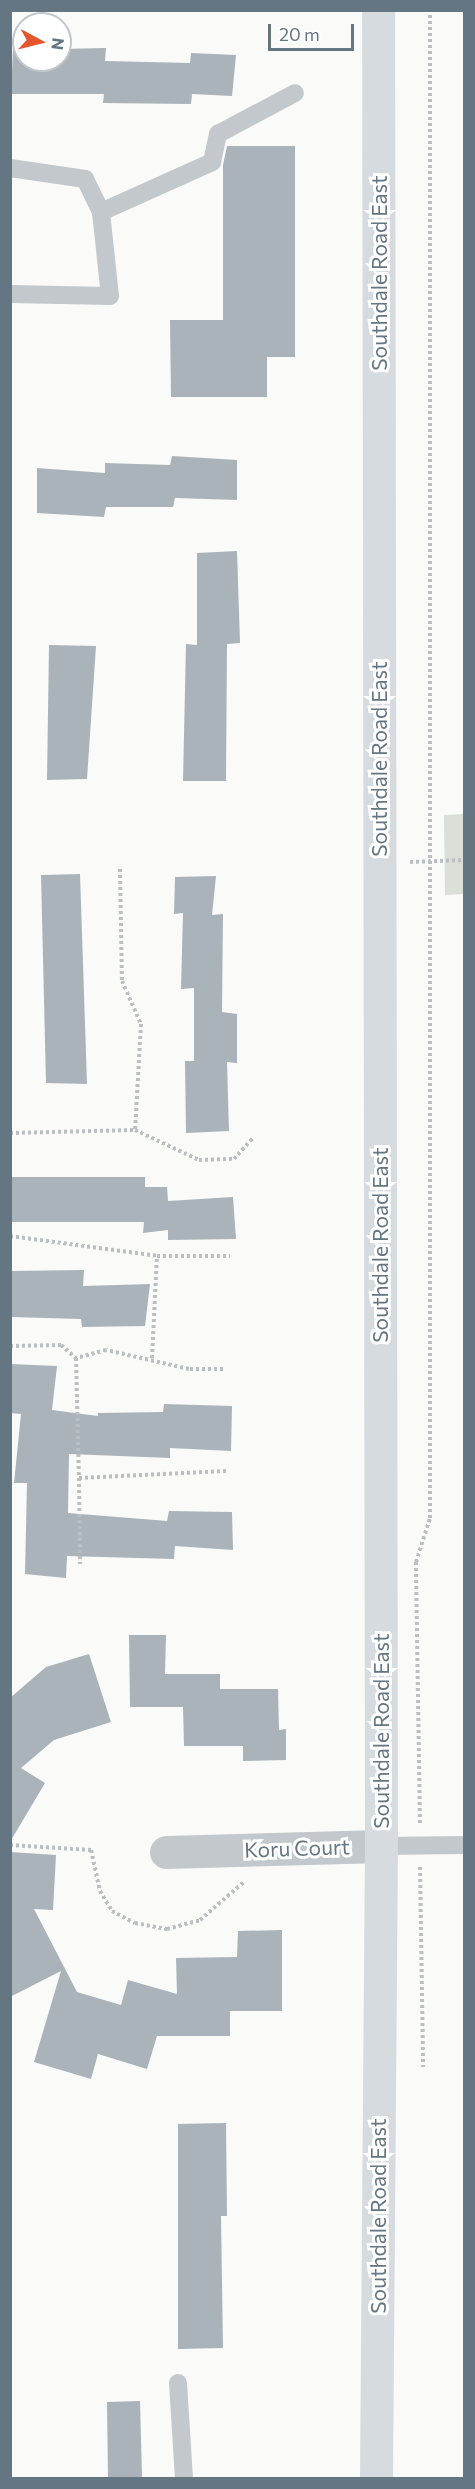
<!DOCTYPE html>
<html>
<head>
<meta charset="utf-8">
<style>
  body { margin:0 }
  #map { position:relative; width:475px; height:2489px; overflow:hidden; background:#fafaf8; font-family:Commissioner,sans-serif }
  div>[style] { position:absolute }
  .green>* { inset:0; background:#dadfd7 }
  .building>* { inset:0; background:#aab3b9 }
  .path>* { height:4px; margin-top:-2px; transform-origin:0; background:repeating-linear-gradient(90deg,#bbbfc2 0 3px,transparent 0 6px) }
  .service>* { height:18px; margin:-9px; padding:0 9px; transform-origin:9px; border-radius:9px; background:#c3c8cc }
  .minor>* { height:33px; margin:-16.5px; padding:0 16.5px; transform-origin:16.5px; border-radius:16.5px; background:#c3c8cc }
  .secondary>* { height:33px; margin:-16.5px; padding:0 16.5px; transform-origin:16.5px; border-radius:16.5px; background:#d6dbdf }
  span { translate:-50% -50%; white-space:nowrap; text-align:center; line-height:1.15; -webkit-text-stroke:6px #fff; paint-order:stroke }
  .street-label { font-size:21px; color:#657683 }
  .frame { position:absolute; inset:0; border:12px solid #657683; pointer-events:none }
  .north { position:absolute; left:12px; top:12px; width:60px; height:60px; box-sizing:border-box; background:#fff; border:2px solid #c1c8cd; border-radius:50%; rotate:97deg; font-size:16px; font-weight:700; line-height:24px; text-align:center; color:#657683 }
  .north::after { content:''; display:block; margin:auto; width:21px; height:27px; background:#e4572e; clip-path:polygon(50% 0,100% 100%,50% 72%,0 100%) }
  .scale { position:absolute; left:268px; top:24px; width:86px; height:27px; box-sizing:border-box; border:3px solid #657683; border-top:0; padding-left:8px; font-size:18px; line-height:21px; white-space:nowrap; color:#657683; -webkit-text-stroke:4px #fff; paint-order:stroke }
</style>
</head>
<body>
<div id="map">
  <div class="green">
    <i style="clip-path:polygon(464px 814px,464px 894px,445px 895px,444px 815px)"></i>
  </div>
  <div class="building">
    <i style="clip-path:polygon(106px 48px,105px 61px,190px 63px,191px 53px,236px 55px,232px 96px,192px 94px,191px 104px,103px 103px,104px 94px,11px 94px,13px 49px,24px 49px,24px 60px,60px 60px,60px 49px)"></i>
    <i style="clip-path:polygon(227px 146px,295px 146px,295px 357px,267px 357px,267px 397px,171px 397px,170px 320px,223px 320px,223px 165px)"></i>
    <i style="clip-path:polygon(172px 456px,237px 460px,237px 500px,175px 498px,173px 507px,106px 507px,104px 517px,37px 513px,37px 468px,105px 473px,105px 463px,170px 465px)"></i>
    <i style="clip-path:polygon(237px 551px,240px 643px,227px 644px,226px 781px,183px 781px,186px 644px,197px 645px,197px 553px)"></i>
    <i style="clip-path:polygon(49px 645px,96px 646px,87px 779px,47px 780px)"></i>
    <i style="clip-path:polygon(80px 874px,87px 1084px,46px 1083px,41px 875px)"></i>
    <i style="clip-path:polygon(216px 876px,212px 915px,223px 914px,222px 1012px,237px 1014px,237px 1063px,227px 1062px,229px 1131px,186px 1133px,185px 1061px,194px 1061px,194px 988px,181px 989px,183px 913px,174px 914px,175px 877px)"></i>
    <i style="clip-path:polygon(10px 1177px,145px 1177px,145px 1187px,167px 1187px,168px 1201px,233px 1197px,236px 1239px,168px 1240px,168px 1230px,143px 1233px,144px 1222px,10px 1222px)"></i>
    <i style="clip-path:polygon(84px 1270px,83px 1286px,150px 1284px,145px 1326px,82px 1327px,81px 1319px,10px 1317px,10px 1271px)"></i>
    <i style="clip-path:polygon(10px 1364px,57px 1366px,52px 1410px,98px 1416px,98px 1413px,163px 1412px,164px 1404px,232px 1406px,231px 1451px,170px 1448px,170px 1458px,69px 1454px,68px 1513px,167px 1521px,169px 1511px,232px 1512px,233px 1550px,175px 1546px,174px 1559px,67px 1556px,66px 1578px,25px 1574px,27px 1483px,14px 1483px,21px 1414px,10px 1413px)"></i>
    <i style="clip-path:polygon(129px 1635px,166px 1635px,165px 1674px,220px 1674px,220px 1689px,278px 1689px,279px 1730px,286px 1729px,286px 1760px,243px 1761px,243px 1746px,184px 1746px,183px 1707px,130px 1707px)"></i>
    <i style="clip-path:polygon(89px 1654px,111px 1722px,54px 1740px,21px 1768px,45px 1783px,10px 1842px,10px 1698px,46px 1667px)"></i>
    <i style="clip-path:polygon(10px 1852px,56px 1855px,53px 1910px,34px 1909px,77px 1992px,121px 2005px,128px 1980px,177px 1994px,176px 1958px,237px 1957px,238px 1931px,282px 1930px,282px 2011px,230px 2011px,230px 2036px,157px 2036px,147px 2069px,98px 2054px,91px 2079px,34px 2062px,61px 1971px,10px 1997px)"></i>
    <i style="clip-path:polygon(226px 2123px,227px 2216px,221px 2216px,223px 2348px,178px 2349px,178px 2124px)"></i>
    <i style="clip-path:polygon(140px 2401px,142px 2478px,108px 2478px,107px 2402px)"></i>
  </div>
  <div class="path">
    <i style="left:410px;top:862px;width:54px;rotate:-2.1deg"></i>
    <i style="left:120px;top:869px;width:112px;rotate:89deg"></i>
    <i style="left:122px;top:981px;width:47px;rotate:66.2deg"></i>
    <i style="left:141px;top:1024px;width:106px;rotate:93.2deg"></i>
    <i style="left:135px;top:1130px;width:71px;rotate:25.1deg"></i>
    <i style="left:199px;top:1160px;width:35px;rotate:-2deg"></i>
    <i style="left:234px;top:1159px;width:30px;rotate:-48deg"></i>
    <i style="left:10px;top:1133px;width:125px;rotate:-1.4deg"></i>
    <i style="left:10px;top:1236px;width:148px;rotate:7.7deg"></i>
    <i style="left:10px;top:1346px;width:51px;rotate:-1.1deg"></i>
    <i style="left:61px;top:1345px;width:20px;rotate:41deg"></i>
    <i style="left:152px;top:1358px;width:102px;rotate:-87.2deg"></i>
    <i style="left:157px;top:1256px;width:73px"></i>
    <i style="left:223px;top:1369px;width:34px;rotate:180deg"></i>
    <i style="left:189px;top:1369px;width:85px;rotate:-167.1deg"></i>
    <i style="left:106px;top:1350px;width:31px;rotate:165deg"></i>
    <i style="left:76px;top:1358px;width:120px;rotate:88.6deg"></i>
    <i style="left:79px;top:1478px;width:147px;rotate:-2.7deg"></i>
    <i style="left:79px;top:1478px;width:86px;rotate:89.3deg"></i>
    <i style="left:420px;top:1823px;width:261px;rotate:-90.9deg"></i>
    <i style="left:416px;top:1562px;width:46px;rotate:-72.3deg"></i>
    <i style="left:430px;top:1518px;width:1508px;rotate:-90deg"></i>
    <i style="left:10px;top:1845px;width:81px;rotate:3.5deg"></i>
    <i style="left:91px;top:1850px;width:42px;rotate:77.6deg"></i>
    <i style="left:100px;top:1891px;width:23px;rotate:59deg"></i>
    <i style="left:112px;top:1911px;width:26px;rotate:28deg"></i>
    <i style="left:135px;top:1923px;width:33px;rotate:11deg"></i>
    <i style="left:167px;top:1929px;width:34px;rotate:-15deg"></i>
    <i style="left:200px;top:1920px;width:58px;rotate:-40.8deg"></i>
    <i style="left:420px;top:1867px;width:200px;rotate:89.1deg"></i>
  </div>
  <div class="service">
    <i style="left:10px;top:168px;width:76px;rotate:8.3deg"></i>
    <i style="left:85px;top:179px;width:37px;rotate:64deg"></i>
    <i style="left:101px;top:212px;width:84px;rotate:83.9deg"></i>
    <i style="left:110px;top:296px;width:100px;rotate:-178.9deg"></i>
    <i style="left:101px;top:212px;width:122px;rotate:-24.2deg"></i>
    <i style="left:212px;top:162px;width:29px;rotate:-78deg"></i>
    <i style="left:218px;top:134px;width:87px;rotate:-28deg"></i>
    <i style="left:381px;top:1846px;width:83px;rotate:-0.7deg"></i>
    <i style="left:178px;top:2383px;width:95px;rotate:86.4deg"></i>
  </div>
  <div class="minor">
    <i style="left:166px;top:1852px;width:215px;rotate:-1.6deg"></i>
  </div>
  <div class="secondary">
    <i style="left:376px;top:2478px;width:632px;rotate:-89.55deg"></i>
    <i style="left:381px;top:1846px;width:1836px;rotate:-90.09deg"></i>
  </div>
  <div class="street-label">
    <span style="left:379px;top:273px;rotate:-90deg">Southdale Road East</span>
    <span style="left:379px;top:759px;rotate:-90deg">Southdale Road East</span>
    <span style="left:380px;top:1245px;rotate:-90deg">Southdale Road East</span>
    <span style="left:381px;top:1731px;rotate:-90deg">Southdale Road East</span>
    <span style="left:297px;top:1848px;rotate:-2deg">Koru Court</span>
    <span style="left:378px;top:2216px;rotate:-90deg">Southdale Road East</span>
  </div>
  <div class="frame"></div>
  <div class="north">N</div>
  <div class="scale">20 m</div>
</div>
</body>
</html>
